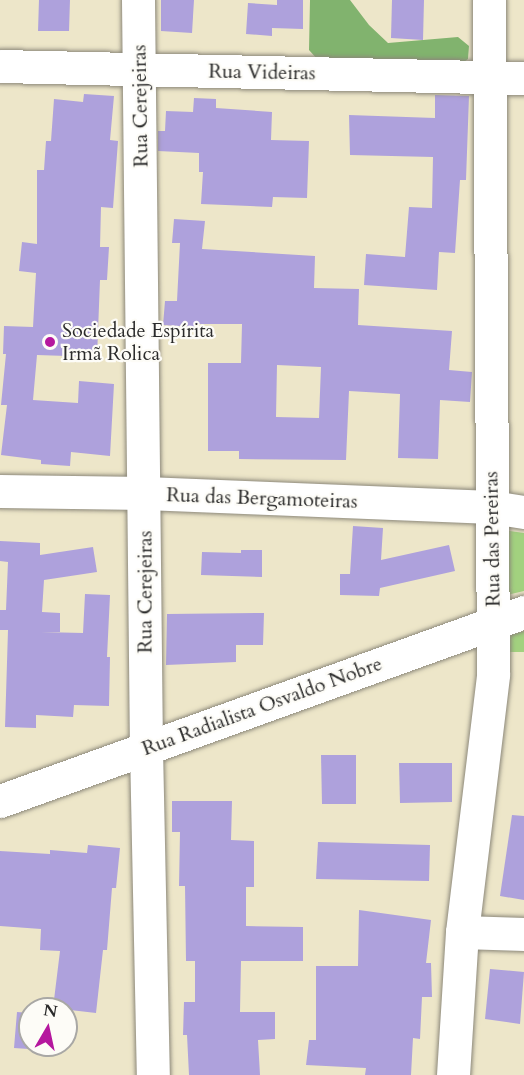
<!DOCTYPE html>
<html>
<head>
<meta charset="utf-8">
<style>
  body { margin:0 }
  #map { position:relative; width:524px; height:1075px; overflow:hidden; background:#ede6c9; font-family:Cardo,serif }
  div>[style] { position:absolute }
  .green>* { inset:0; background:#a2d17f }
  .forest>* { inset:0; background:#81b36e }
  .building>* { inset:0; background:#aea1dc }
  .roads { filter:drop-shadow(0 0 2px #8c887a) drop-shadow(0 0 2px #8c887a) }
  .minor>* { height:33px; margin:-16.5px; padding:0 16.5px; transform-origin:16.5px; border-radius:16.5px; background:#fff }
  .dots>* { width:16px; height:16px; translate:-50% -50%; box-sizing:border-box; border:3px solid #fdfcf7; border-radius:50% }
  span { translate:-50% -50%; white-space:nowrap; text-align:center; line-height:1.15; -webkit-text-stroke:4.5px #fdfcf7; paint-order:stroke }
  .street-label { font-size:20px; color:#2b2b2b }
  .poi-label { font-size:20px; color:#2b2b2b }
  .left { translate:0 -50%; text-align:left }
  .north { position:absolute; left:18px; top:997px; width:60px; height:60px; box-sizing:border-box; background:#fdfcf7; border:2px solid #a9a8a5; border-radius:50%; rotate:9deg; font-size:16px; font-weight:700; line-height:24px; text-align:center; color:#2b2b2b }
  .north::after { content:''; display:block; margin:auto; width:21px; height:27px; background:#b5179e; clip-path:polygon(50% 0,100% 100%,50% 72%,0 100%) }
</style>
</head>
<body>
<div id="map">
  <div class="green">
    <i style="clip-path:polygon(502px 530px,524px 533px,524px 591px,502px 596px)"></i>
    <i style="clip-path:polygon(524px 631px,524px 652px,508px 652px,504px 646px,511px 635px)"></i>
  </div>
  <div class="forest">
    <i style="clip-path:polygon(310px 0,350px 0,369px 25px,388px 43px,458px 37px,469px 46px,468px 59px,460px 65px,318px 60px,309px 50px)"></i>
  </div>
  <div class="building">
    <i style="clip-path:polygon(39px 0,70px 0,69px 31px,38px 31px)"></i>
    <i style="clip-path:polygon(161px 0,194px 0,192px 33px,161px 31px)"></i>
    <i style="clip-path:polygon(277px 0,303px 0,303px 29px,272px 28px,272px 36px,246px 34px,248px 3px,277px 5px)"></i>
    <i style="clip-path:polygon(392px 0,424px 0,423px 40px,391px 38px)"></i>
    <i style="clip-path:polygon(84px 94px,114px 96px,110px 140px,118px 141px,113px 208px,101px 207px,100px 247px,109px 247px,107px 280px,100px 280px,97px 357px,37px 355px,33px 400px,78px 403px,79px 381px,114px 384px,110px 456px,71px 452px,70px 466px,41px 464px,41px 460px,1px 455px,7px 405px,1px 405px,6px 354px,3px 354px,4px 326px,33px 327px,36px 273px,19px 271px,22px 242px,37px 244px,37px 170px,44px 170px,46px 141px,51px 141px,54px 99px,83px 102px)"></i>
    <i style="clip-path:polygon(435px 95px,469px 96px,466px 180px,460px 180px,455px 253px,439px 252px,437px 290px,364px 285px,366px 254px,405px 257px,409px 207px,432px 208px,433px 157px,350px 155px,349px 115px,435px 118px)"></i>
    <i style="clip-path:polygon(194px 98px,216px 99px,216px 108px,272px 112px,271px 140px,309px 141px,307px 198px,273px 197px,272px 207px,201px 204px,203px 172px,199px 172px,199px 153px,158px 151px,158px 131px,165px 131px,166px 111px,193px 112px)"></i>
    <i style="clip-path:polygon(evenodd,174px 219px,205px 221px,202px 249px,315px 256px,314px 288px,359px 289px,358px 325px,452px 331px,449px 370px,472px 372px,470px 402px,440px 400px,438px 459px,398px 458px,400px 394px,349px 391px,346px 460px,239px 459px,239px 451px,208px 451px,208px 363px,241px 363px,242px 324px,195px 324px,195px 327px,163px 325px,165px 301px,177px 301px,180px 243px,172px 243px,174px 219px,277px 365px,321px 367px,319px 418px,276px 417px,277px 365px)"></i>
    <i style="clip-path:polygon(353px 526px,383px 528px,381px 560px,449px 545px,455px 571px,380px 588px,379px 596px,340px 595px,340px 574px,350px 574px)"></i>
    <i style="clip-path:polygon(0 541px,40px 543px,40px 555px,93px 547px,97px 572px,44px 580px,42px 612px,60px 613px,60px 632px,41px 632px,83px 633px,85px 594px,110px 595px,107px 657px,110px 657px,109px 706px,74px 705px,73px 717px,36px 715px,36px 728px,5px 727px,8px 630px,0 630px,0 610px,6px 610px,8px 562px,0 561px)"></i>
    <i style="clip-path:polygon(241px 550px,262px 550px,262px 577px,201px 575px,202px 552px,241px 553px)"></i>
    <i style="clip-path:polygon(264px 613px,263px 645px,236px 645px,236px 662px,166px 665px,167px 614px)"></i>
    <i style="clip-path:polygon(321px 755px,356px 755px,356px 804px,322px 804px)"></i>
    <i style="clip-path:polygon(399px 763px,452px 763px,452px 802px,400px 803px)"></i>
    <i style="clip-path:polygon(172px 801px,232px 801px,231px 840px,254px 841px,254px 887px,246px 887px,246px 926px,303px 927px,303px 961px,241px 961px,240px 1012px,275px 1012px,275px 1039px,258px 1040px,260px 1075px,189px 1075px,187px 1035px,183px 1035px,184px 1002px,195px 1002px,195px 961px,186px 961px,185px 886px,179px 886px,180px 832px,172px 832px)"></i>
    <i style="clip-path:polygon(512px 815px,524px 816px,524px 900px,500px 896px)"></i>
    <i style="clip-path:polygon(318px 842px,430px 845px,429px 881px,316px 879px)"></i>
    <i style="clip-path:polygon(88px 845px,120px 848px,116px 888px,112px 888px,107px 950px,103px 950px,96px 1013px,53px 1008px,60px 951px,40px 950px,41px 929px,0 926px,0 851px,50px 854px,50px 850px,87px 853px)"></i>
    <i style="clip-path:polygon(359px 910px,431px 920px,426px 963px,431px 963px,432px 997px,422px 997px,420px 1039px,413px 1038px,411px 1075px,365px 1075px,366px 1068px,306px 1065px,309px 1040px,316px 1040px,316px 966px,358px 966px)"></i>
    <i style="clip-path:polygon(490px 969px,524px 972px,520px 1024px,485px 1019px)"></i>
    <i style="clip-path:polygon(17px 1012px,30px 1013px,30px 1045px,58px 1045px,58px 1051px,14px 1048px)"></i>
  </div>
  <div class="roads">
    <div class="minor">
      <i style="left:138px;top:0;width:748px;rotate:89.39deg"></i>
      <i style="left:146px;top:748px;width:327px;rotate:88.8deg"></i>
      <i style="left:0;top:66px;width:524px;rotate:1.31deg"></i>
      <i style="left:0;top:491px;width:145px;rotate:0.8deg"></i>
      <i style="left:145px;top:493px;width:347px;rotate:2.3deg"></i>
      <i style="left:492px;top:507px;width:32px;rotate:9deg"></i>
      <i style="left:0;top:801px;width:557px;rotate:-19.83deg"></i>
      <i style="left:462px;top:932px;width:62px;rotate:1.8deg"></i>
      <i style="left:453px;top:1075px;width:143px;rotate:-86.4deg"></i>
      <i style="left:462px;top:932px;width:260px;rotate:-83.1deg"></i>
      <i style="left:493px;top:674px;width:674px;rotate:-90.34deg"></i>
    </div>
  </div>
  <div class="dots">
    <i style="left:50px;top:342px;background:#b5179e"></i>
  </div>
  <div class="street-label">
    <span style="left:262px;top:72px;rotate:1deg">Rua Videiras</span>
    <span style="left:140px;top:106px;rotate:-91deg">Rua Cerejeiras</span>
    <span style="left:262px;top:498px;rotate:2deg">Rua das Bergamoteiras</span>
    <span style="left:492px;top:539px;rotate:-91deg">Rua das Pereiras</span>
    <span style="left:145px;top:592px;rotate:-90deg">Rua Cerejeiras</span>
    <span style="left:262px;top:706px;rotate:-20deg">Rua Radialista Osvaldo Nobre</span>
  </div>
  <div class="poi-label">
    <span class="left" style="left:62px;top:342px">Sociedade Espírita<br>Irmã Rolica</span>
  </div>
  <div class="north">N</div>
</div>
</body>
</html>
